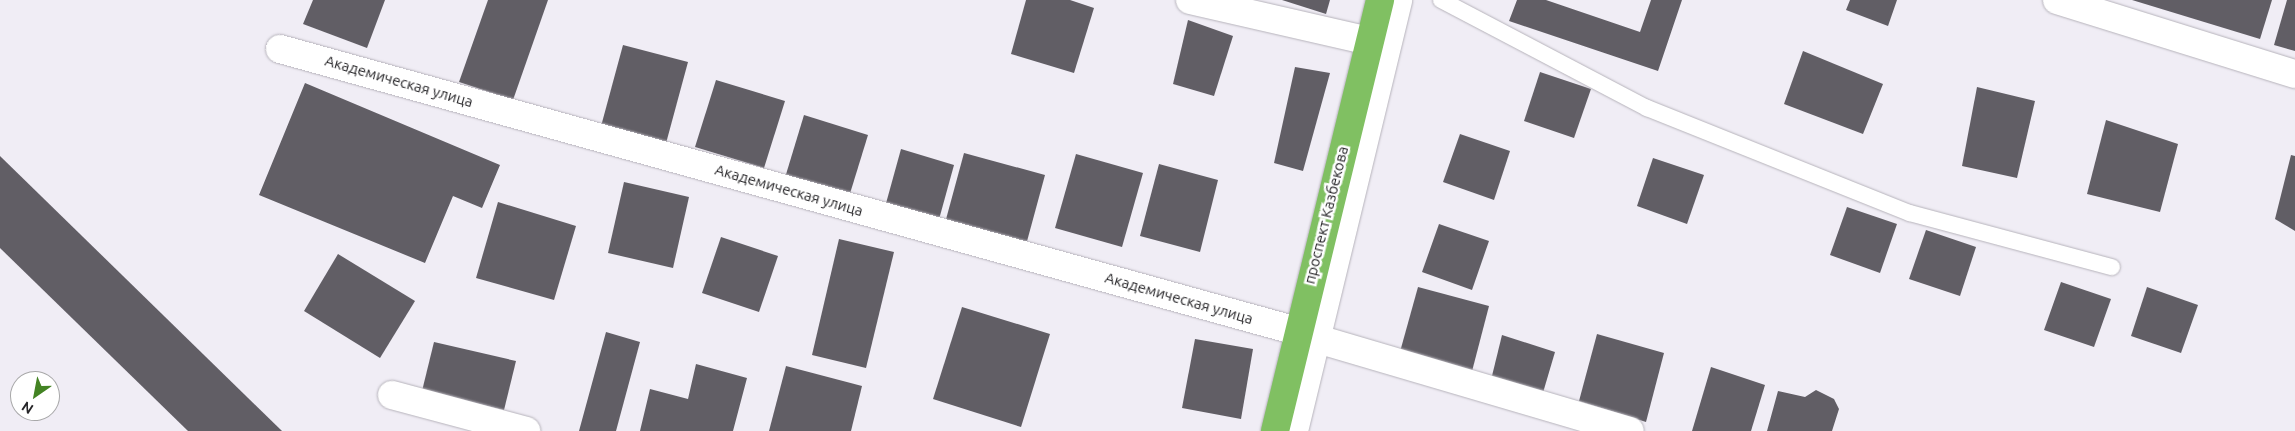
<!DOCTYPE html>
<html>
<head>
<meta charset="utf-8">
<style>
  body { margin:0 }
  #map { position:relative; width:2295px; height:431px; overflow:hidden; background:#f0edf5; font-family:Ubuntu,sans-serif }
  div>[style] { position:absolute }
  .building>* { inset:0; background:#615e65 }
  .roads { filter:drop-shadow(0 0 1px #b6b3bb) drop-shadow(0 0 1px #b6b3bb) }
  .service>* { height:16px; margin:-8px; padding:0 8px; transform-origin:8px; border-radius:8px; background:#fff }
  .minor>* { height:28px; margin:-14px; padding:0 14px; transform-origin:14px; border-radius:14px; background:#fff }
  .trunk>* { height:28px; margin:-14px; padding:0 14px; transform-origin:14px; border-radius:14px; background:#80c062 }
  span { translate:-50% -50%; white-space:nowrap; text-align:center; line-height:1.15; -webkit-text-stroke:5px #fff; paint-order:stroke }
  .street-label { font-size:15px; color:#262528 }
  .north { position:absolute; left:10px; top:371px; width:50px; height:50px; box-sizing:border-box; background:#fff; border:1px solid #a8a8a9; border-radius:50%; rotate:213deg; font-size:14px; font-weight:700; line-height:20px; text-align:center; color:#262528 }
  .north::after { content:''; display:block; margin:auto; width:18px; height:22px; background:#438323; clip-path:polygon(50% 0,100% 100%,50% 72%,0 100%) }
</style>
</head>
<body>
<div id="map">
  <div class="building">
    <i style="clip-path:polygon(313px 0,385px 0,367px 48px,303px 24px)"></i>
    <i style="clip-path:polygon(488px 0,548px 0,513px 100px,459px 82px)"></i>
    <i style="clip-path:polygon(1026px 0,1070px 0,1094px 8px,1074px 73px,1011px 54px)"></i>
    <i style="clip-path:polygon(1282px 0,1330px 0,1326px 14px)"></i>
    <i style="clip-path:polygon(1517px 0,1546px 0,1640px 32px,1651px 0,1682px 0,1658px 71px,1509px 21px)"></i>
    <i style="clip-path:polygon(1850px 0,1897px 0,1888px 26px,1846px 10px)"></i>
    <i style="clip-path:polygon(2132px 0,2272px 0,2260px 39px)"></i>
    <i style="clip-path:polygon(2287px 0,2295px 0,2295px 51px,2274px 45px)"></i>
    <i style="clip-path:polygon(1188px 20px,1233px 36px,1214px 96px,1173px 84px)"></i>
    <i style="clip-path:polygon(623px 45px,688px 62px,665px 147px,600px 130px)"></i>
    <i style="clip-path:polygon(1803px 51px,1883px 84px,1863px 134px,1784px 104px)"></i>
    <i style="clip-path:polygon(1295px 67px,1330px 73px,1303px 171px,1274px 163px)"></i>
    <i style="clip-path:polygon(1540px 72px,1591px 89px,1574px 138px,1524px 121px)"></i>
    <i style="clip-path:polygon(716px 80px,785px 101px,764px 168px,695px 147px)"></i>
    <i style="clip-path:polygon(305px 83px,500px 165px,482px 208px,453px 196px,425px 263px,259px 195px)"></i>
    <i style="clip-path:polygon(1977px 87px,2035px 101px,2017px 178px,1962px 166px)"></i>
    <i style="clip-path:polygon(804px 115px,868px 135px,848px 200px,784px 181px)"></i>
    <i style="clip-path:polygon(2106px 120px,2178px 144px,2160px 212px,2087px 194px)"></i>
    <i style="clip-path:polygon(1460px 134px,1510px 151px,1494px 200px,1443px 182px)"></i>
    <i style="clip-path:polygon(901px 149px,954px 165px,938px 223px,885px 207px)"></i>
    <i style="clip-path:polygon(964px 153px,1045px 175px,1026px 245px,945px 223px)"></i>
    <i style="clip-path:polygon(1076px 154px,1143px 173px,1122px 247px,1055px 228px)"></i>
    <i style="clip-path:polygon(2291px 155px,2295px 156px,2295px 231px,2275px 219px)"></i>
    <i style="clip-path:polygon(0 156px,282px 431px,188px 431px,0 248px)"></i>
    <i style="clip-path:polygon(1653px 158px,1704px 175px,1687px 224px,1637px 206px)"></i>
    <i style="clip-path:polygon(1159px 164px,1218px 180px,1200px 252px,1140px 236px)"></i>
    <i style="clip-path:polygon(624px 182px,689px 197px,673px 268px,608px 253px)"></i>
    <i style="clip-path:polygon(498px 202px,576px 226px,554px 300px,476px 278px)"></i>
    <i style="clip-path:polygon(1847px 207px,1897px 224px,1880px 273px,1830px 255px)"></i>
    <i style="clip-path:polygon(1439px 224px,1489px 241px,1472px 290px,1422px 272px)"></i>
    <i style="clip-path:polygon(1926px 230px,1976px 247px,1960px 296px,1909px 279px)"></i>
    <i style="clip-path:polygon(721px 237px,778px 256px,759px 312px,702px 293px)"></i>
    <i style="clip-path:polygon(839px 239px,894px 252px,866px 368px,812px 355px)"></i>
    <i style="clip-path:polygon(338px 254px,415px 301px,380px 358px,304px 311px)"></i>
    <i style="clip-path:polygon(2061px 282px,2111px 299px,2094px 347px,2044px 330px)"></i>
    <i style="clip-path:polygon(1418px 287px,1489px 306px,1470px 379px,1398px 359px)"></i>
    <i style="clip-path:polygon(2147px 287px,2198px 305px,2181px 353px,2131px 336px)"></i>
    <i style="clip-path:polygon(962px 307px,1050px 334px,1021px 427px,933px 399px)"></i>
    <i style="clip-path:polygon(606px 332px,640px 342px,616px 431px,579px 431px)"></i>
    <i style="clip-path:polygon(1597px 334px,1664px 353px,1646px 422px,1579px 401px)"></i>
    <i style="clip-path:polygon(1502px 335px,1555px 352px,1542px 396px,1491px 380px)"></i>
    <i style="clip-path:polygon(1195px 339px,1253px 349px,1241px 419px,1182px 408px)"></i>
    <i style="clip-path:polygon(434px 342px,516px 361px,504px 410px,422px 391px)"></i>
    <i style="clip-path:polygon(696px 364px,747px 378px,733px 431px,640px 431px,650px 389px,688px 399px)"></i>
    <i style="clip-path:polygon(786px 366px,862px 386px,851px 431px,769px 431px)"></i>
    <i style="clip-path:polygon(1711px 367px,1765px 385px,1751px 431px,1692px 431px)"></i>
    <i style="clip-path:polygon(1816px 390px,1834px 399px,1839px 409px,1832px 431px,1767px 431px,1778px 391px,1805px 397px)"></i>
  </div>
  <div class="roads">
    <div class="service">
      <i style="left:1441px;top:0;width:233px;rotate:27.7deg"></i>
      <i style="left:1647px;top:108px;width:283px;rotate:21.8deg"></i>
      <i style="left:1910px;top:213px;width:209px;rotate:15deg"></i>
    </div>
    <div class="minor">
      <i style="left:1190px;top:0;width:184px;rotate:12.9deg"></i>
      <i style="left:2057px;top:0;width:249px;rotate:17.3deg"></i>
      <i style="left:280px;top:49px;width:1055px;rotate:15.5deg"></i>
      <i style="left:1314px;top:338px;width:329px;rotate:16.4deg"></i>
      <i style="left:392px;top:395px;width:139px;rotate:15deg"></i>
      <i style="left:1294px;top:431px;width:443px;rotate:-76.4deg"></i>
    </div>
    <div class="trunk">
      <i style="left:1275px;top:431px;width:444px;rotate:-76.3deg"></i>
    </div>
  </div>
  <div class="street-label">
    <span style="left:399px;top:81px;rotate:16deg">Академическая улица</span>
    <span style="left:789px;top:190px;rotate:16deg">Академическая улица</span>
    <span style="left:1326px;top:215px;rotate:-76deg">проспект Казбекова</span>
    <span style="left:1179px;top:298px;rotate:16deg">Академическая улица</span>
  </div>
  <div class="north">N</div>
</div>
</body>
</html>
